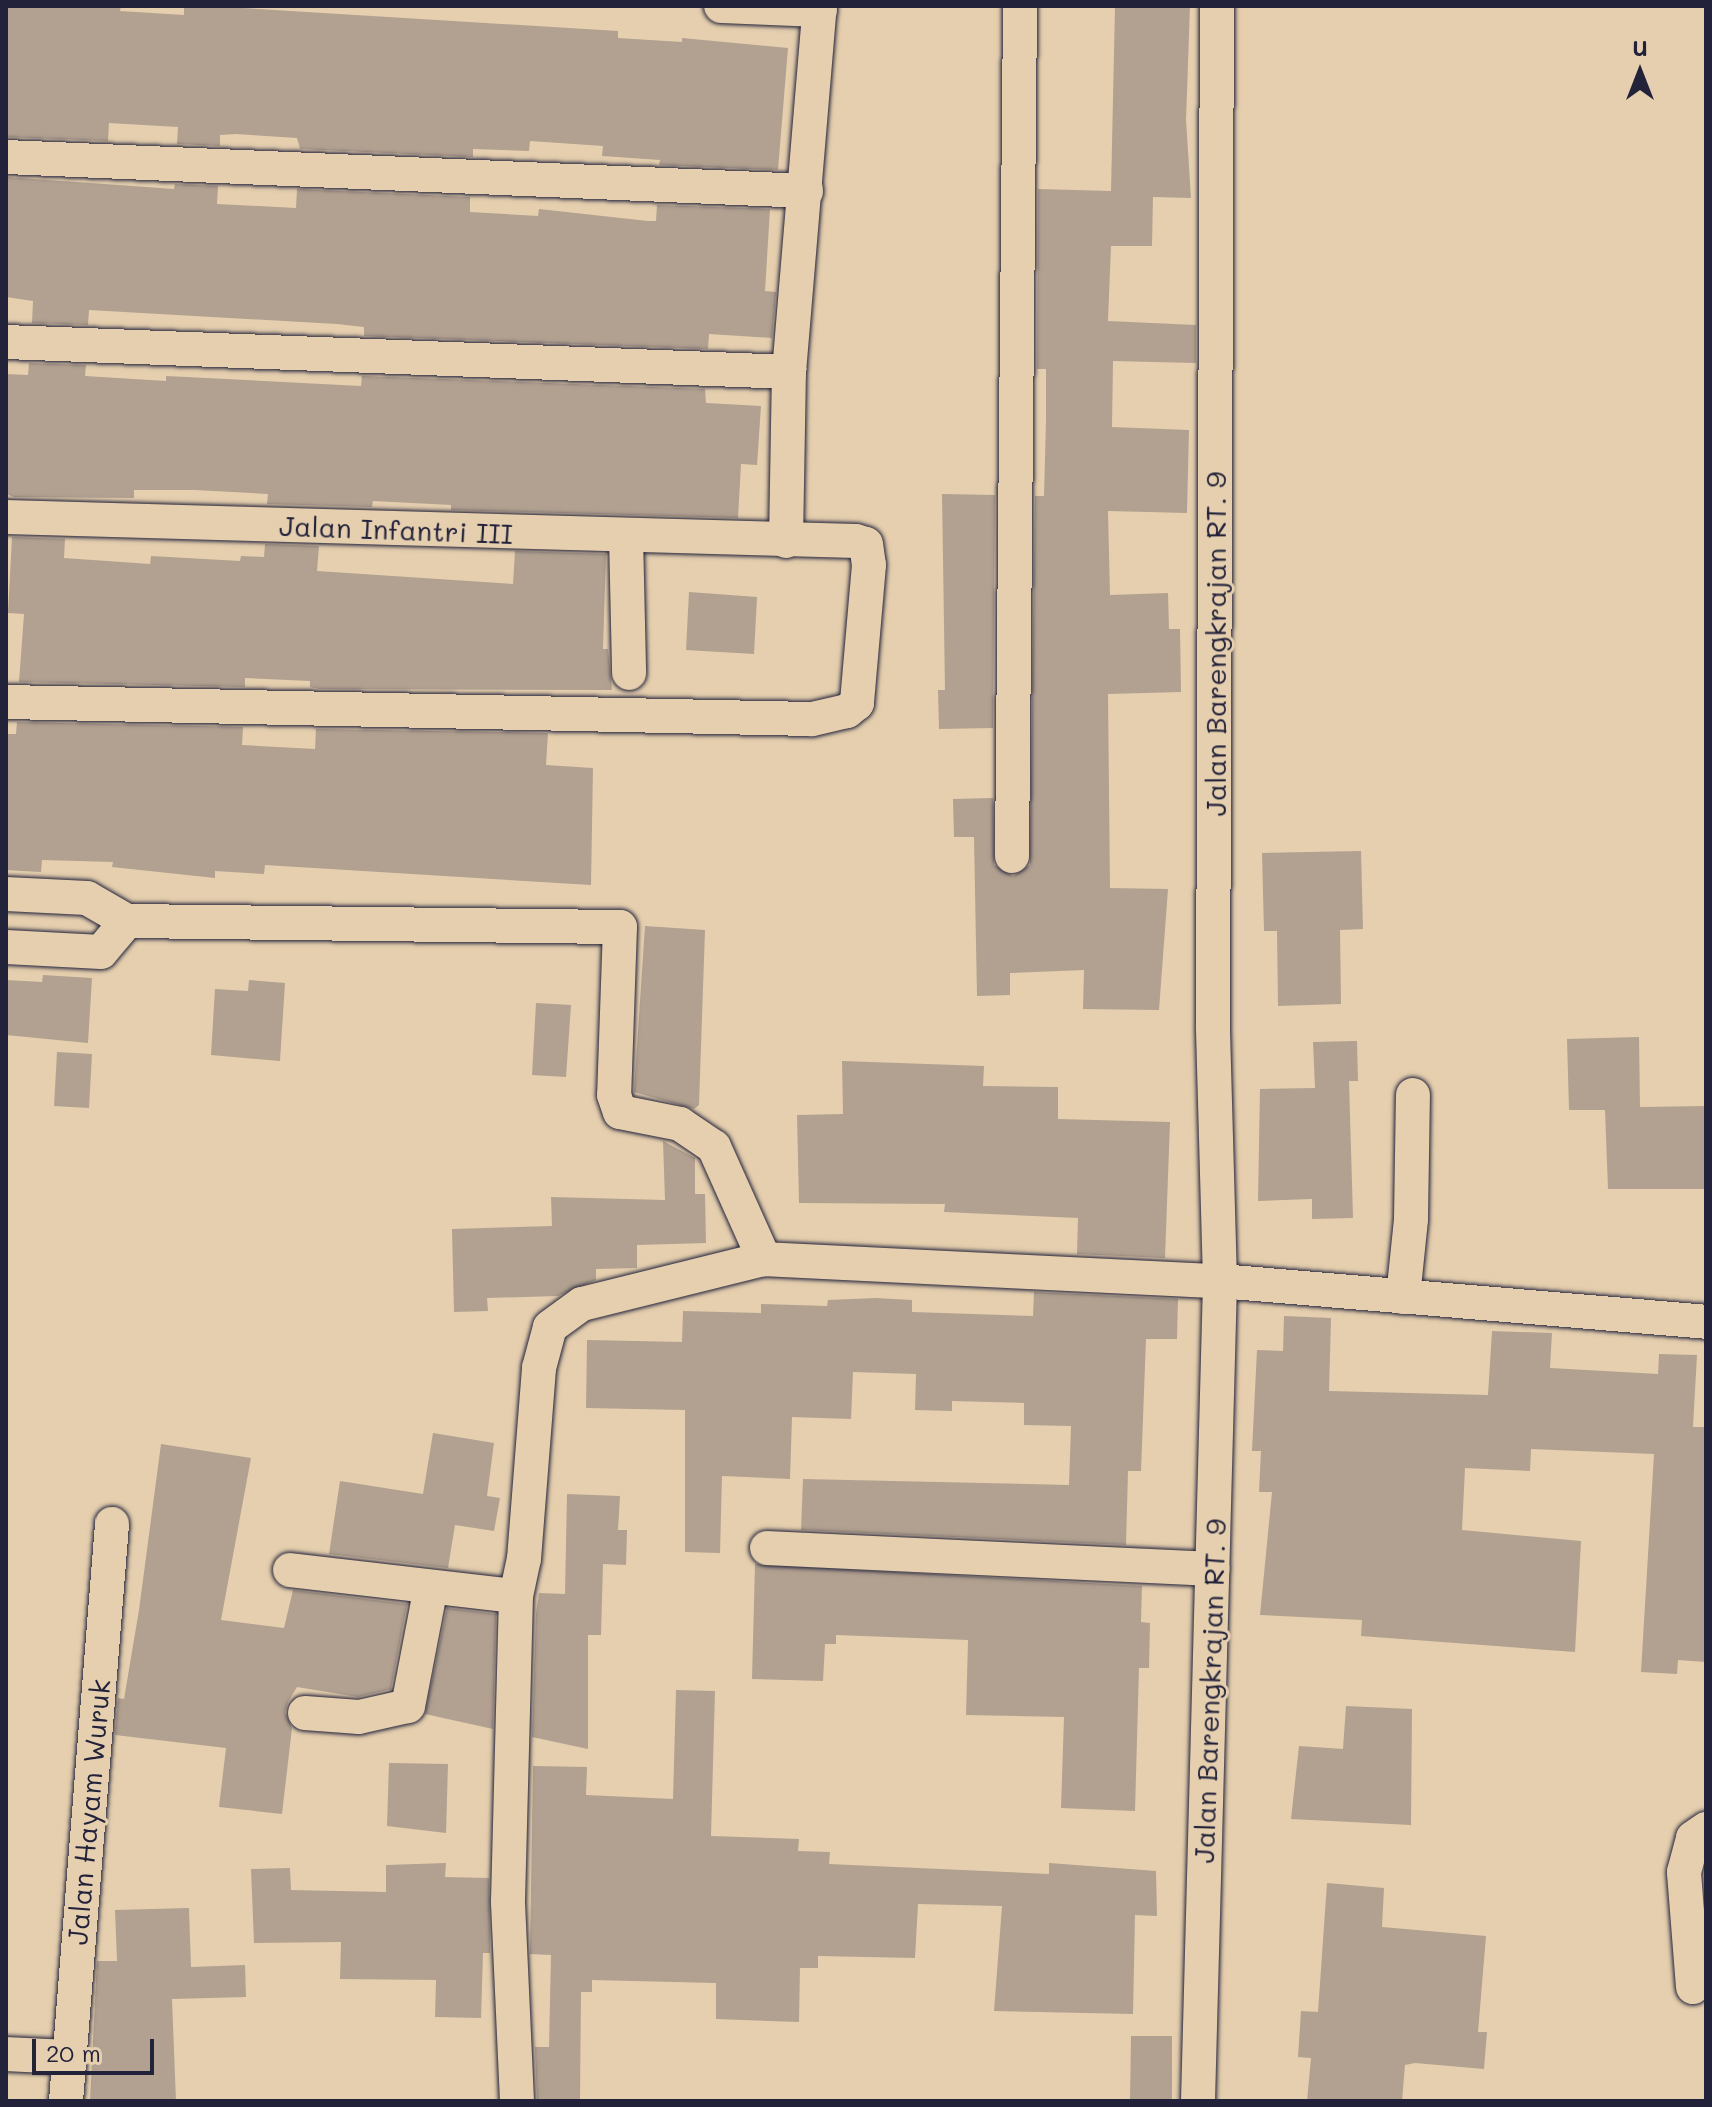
<!DOCTYPE html>
<html>
<head>
<meta charset="utf-8">
<style>
  body { margin:0 }
  #map { position:relative; width:1712px; height:2107px; overflow:hidden; background:#e5cfae; font-family:Mali,sans-serif }
  div>[style] { position:absolute }
  .building>* { inset:0; background:#b2a190 }
  .roads { filter:drop-shadow(0 0 2px #22223b) drop-shadow(0 0 2px #22223b) }
  .minor>* { height:34px; margin:-17px; padding:0 17px; transform-origin:17px; border-radius:17px; background:#e5cfae }
  span { translate:-50% -50%; white-space:nowrap; text-align:center; line-height:1.15; -webkit-text-stroke:6px #e5cfae; paint-order:stroke }
  .street-label { font-size:28px; color:#22223b }
  .frame { position:absolute; inset:0; border:8px solid #22223b; pointer-events:none }
  .north { position:absolute; left:1600px; top:32px; width:80px; height:80px; -webkit-text-stroke:6px #e5cfae; paint-order:stroke; rotate:0deg; font-size:22px; font-weight:700; line-height:32px; text-align:center; color:#22223b }
  .north::after { content:''; display:block; margin:auto; width:28px; height:36px; background:#22223b; clip-path:polygon(50% 0,100% 100%,50% 72%,0 100%) }
  .scale { position:absolute; left:32px; top:2039px; width:122px; height:36px; box-sizing:border-box; border:4px solid #22223b; border-top:0; padding-left:10px; font-size:24px; line-height:28px; white-space:nowrap; color:#22223b; -webkit-text-stroke:6px #e5cfae; paint-order:stroke }
</style>
</head>
<body>
<div id="map">
  <div class="building">
    <i style="clip-path:polygon(6px 6px,121px 6px,120px 11px,184px 15px,184px 6px,209px 6px,618px 31px,618px 38px,682px 42px,682px 38px,788px 48px,778px 170px,659px 165px,660px 160px,602px 156px,603px 146px,530px 141px,529px 151px,473px 149px,473px 157px,300px 149px,297px 138px,235px 134px,220px 135px,220px 146px,177px 144px,178px 127px,109px 123px,108px 141px,6px 137px)"></i>
    <i style="clip-path:polygon(1115px 6px,1190px 6px,1186px 120px,1191px 198px,1153px 197px,1152px 246px,1111px 246px,1108px 321px,1196px 325px,1196px 363px,1113px 361px,1112px 427px,1189px 430px,1187px 513px,1108px 511px,1110px 595px,1168px 593px,1169px 629px,1180px 629px,1181px 692px,1108px 694px,1110px 888px,1168px 889px,1159px 1010px,1083px 1009px,1084px 970px,1010px 973px,1010px 995px,977px 996px,974px 837px,954px 837px,953px 799px,993px 798px,994px 865px,1013px 876px,1030px 865px,1035px 496px,1044px 496px,1046px 420px,1046px 369px,1037px 369px,1038px 189px,1111px 191px)"></i>
    <i style="clip-path:polygon(6px 177px,174px 189px,175px 184px,218px 186px,217px 204px,296px 208px,297px 189px,470px 197px,470px 212px,538px 216px,539px 209px,648px 221px,656px 221px,657px 205px,770px 209px,765px 291px,776px 292px,772px 338px,709px 334px,708px 349px,364px 336px,364px 327px,337px 324px,89px 310px,88px 325px,32px 323px,33px 301px,6px 297px)"></i>
    <i style="clip-path:polygon(29px 363px,86px 365px,85px 376px,166px 381px,166px 376px,361px 386px,362px 376px,705px 389px,706px 403px,761px 406px,757px 465px,741px 464px,738px 518px,451px 510px,451px 505px,373px 501px,372px 507px,267px 504px,268px 494px,195px 490px,134px 490px,134px 498px,14px 497px,6px 494px,6px 374px,28px 375px)"></i>
    <i style="clip-path:polygon(942px 494px,995px 495px,993px 728px,939px 729px,938px 690px,945px 690px)"></i>
    <i style="clip-path:polygon(12px 537px,65px 539px,64px 558px,150px 564px,151px 556px,240px 561px,241px 556px,264px 557px,265px 544px,319px 546px,317px 571px,513px 584px,515px 551px,606px 554px,603px 649px,608px 649px,612px 690px,319px 689px,310px 687px,310px 681px,245px 678px,245px 687px,19px 682px,24px 614px,8px 613px)"></i>
    <i style="clip-path:polygon(689px 592px,757px 597px,754px 654px,686px 650px)"></i>
    <i style="clip-path:polygon(17px 722px,243px 727px,242px 745px,315px 749px,316px 729px,548px 733px,546px 765px,593px 768px,591px 885px,265px 865px,264px 874px,215px 871px,215px 878px,112px 867px,113px 862px,42px 860px,41px 872px,6px 870px,6px 734px,16px 734px)"></i>
    <i style="clip-path:polygon(1361px 851px,1363px 929px,1340px 930px,1341px 1004px,1278px 1006px,1277px 931px,1264px 931px,1262px 853px)"></i>
    <i style="clip-path:polygon(645px 926px,705px 930px,699px 1105px,694px 1109px,634px 1092px)"></i>
    <i style="clip-path:polygon(43px 975px,92px 978px,88px 1043px,6px 1035px,6px 980px,42px 982px)"></i>
    <i style="clip-path:polygon(249px 980px,285px 983px,280px 1061px,211px 1055px,215px 989px,248px 991px)"></i>
    <i style="clip-path:polygon(536px 1003px,571px 1005px,566px 1077px,532px 1075px)"></i>
    <i style="clip-path:polygon(1639px 1037px,1640px 1107px,1706px 1106px,1706px 1189px,1608px 1189px,1605px 1110px,1569px 1110px,1567px 1039px)"></i>
    <i style="clip-path:polygon(1357px 1041px,1358px 1081px,1349px 1081px,1353px 1218px,1312px 1219px,1312px 1199px,1258px 1201px,1260px 1089px,1315px 1088px,1313px 1042px)"></i>
    <i style="clip-path:polygon(57px 1052px,92px 1054px,89px 1108px,54px 1106px)"></i>
    <i style="clip-path:polygon(842px 1061px,984px 1066px,983px 1086px,1058px 1087px,1058px 1119px,1170px 1122px,1165px 1258px,1077px 1254px,1078px 1218px,944px 1212px,945px 1204px,799px 1203px,797px 1115px,843px 1114px)"></i>
    <i style="clip-path:polygon(663px 1141px,695px 1158px,695px 1194px,705px 1194px,706px 1243px,637px 1245px,637px 1268px,596px 1269px,596px 1280px,558px 1296px,487px 1298px,488px 1311px,454px 1312px,452px 1229px,552px 1226px,551px 1197px,665px 1200px)"></i>
    <i style="clip-path:polygon(1034px 1292px,1178px 1299px,1177px 1339px,1146px 1339px,1141px 1471px,1128px 1471px,1126px 1545px,801px 1530px,803px 1479px,1069px 1485px,1071px 1426px,1024px 1425px,1024px 1403px,952px 1401px,952px 1411px,915px 1410px,916px 1374px,853px 1372px,851px 1419px,792px 1417px,790px 1479px,722px 1476px,720px 1553px,685px 1552px,685px 1410px,586px 1408px,587px 1340px,682px 1342px,683px 1311px,761px 1313px,761px 1304px,827px 1306px,828px 1300px,876px 1298px,912px 1300px,912px 1312px,1033px 1316px)"></i>
    <i style="clip-path:polygon(1284px 1316px,1331px 1318px,1329px 1391px,1488px 1395px,1492px 1331px,1552px 1333px,1550px 1368px,1658px 1374px,1659px 1354px,1697px 1355px,1693px 1427px,1706px 1427px,1706px 1662px,1678px 1660px,1677px 1674px,1641px 1672px,1654px 1454px,1531px 1449px,1530px 1471px,1465px 1468px,1462px 1530px,1581px 1541px,1575px 1652px,1361px 1636px,1362px 1620px,1260px 1615px,1272px 1492px,1259px 1492px,1261px 1451px,1252px 1451px,1257px 1350px,1283px 1351px)"></i>
    <i style="clip-path:polygon(433px 1433px,494px 1443px,487px 1496px,500px 1498px,494px 1531px,455px 1525px,448px 1568px,329px 1554px,340px 1481px,423px 1494px)"></i>
    <i style="clip-path:polygon(161px 1444px,251px 1458px,221px 1620px,284px 1628px,293px 1590px,407px 1604px,391px 1689px,358px 1697px,297px 1687px,288px 1702px,285px 1712px,292px 1728px,282px 1814px,219px 1807px,226px 1748px,115px 1735px,118px 1698px,124px 1699px,139px 1610px)"></i>
    <i style="clip-path:polygon(567px 1494px,620px 1496px,618px 1530px,627px 1530px,626px 1565px,603px 1564px,601px 1635px,588px 1635px,588px 1749px,532px 1737px,536px 1614px,539px 1593px,565px 1594px)"></i>
    <i style="clip-path:polygon(755px 1564px,1142px 1586px,1141px 1622px,1150px 1623px,1149px 1668px,1139px 1668px,1135px 1811px,1061px 1808px,1064px 1717px,966px 1715px,968px 1640px,836px 1635px,836px 1644px,825px 1644px,823px 1681px,752px 1679px)"></i>
    <i style="clip-path:polygon(447px 1608px,496px 1614px,493px 1729px,425px 1714px)"></i>
    <i style="clip-path:polygon(676px 1690px,715px 1691px,711px 1836px,799px 1839px,798px 1851px,830px 1852px,829px 1864px,1049px 1874px,1049px 1863px,1156px 1871px,1157px 1916px,1135px 1915px,1133px 2014px,994px 2011px,1002px 1906px,918px 1904px,915px 1958px,818px 1956px,818px 1968px,800px 1968px,799px 2022px,716px 2019px,716px 1983px,592px 1980px,592px 1992px,581px 1992px,580px 2099px,537px 2099px,535px 2047px,549px 2047px,551px 1955px,530px 1954px,533px 1766px,587px 1767px,586px 1795px,673px 1799px)"></i>
    <i style="clip-path:polygon(1346px 1706px,1412px 1709px,1411px 1825px,1291px 1819px,1299px 1746px,1343px 1749px)"></i>
    <i style="clip-path:polygon(389px 1763px,448px 1764px,446px 1833px,387px 1826px)"></i>
    <i style="clip-path:polygon(446px 1863px,445px 1877px,489px 1878px,490px 1953px,483px 1953px,481px 2018px,435px 2017px,436px 1980px,340px 1979px,341px 1942px,254px 1943px,251px 1869px,290px 1868px,291px 1890px,386px 1892px,386px 1865px)"></i>
    <i style="clip-path:polygon(1327px 1883px,1384px 1888px,1382px 1927px,1486px 1936px,1478px 2032px,1487px 2032px,1484px 2069px,1415px 2063px,1405px 2065px,1402px 2101px,1307px 2101px,1311px 2058px,1298px 2057px,1301px 2011px,1318px 2012px)"></i>
    <i style="clip-path:polygon(189px 1908px,191px 1967px,245px 1965px,246px 1997px,172px 1999px,176px 2101px,90px 2101px,97px 1961px,117px 1961px,115px 1910px)"></i>
    <i style="clip-path:polygon(1131px 2036px,1172px 2036px,1172px 2101px,1130px 2101px)"></i>
  </div>
  <div class="roads">
    <div class="minor">
      <i style="left:721px;top:6px;width:99px;rotate:2.3deg"></i>
      <i style="left:6px;top:157px;width:801px;rotate:2.43deg"></i>
      <i style="left:6px;top:342px;width:784px;rotate:2.19deg"></i>
      <i style="left:6px;top:517px;width:850px;rotate:1.62deg"></i>
      <i style="left:856px;top:541px;width:10px;rotate:17deg"></i>
      <i style="left:866px;top:544px;width:21px;rotate:82deg"></i>
      <i style="left:869px;top:565px;width:139px;rotate:95deg"></i>
      <i style="left:857px;top:703px;width:13px;rotate:141deg"></i>
      <i style="left:847px;top:711px;width:37px;rotate:167deg"></i>
      <i style="left:811px;top:719px;width:805px;rotate:-178.79deg"></i>
      <i style="left:626px;top:536px;width:137px;rotate:88.7deg"></i>
      <i style="left:786px;top:541px;width:169px;rotate:-89deg"></i>
      <i style="left:789px;top:372px;width:367px;rotate:-85.2deg"></i>
      <i style="left:1012px;top:856px;width:850px;rotate:-89.46deg"></i>
      <i style="left:6px;top:894px;width:81px;rotate:2.8deg"></i>
      <i style="left:87px;top:898px;width:46px;rotate:29.9deg"></i>
      <i style="left:127px;top:921px;width:40px;rotate:130deg"></i>
      <i style="left:101px;top:952px;width:95px;rotate:-177deg"></i>
      <i style="left:127px;top:921px;width:493px;rotate:0.7deg"></i>
      <i style="left:620px;top:927px;width:168px;rotate:92deg"></i>
      <i style="left:614px;top:1095px;width:18px;rotate:71deg"></i>
      <i style="left:620px;top:1112px;width:61px;rotate:11.3deg"></i>
      <i style="left:680px;top:1124px;width:41px;rotate:34.1deg"></i>
      <i style="left:714px;top:1147px;width:123px;rotate:65.9deg"></i>
      <i style="left:1403px;top:1297px;width:78px;rotate:-84.1deg"></i>
      <i style="left:1411px;top:1219px;width:124px;rotate:-89.1deg"></i>
      <i style="left:767px;top:1548px;width:446px;rotate:2.7deg"></i>
      <i style="left:290px;top:1570px;width:227px;rotate:6.6deg"></i>
      <i style="left:305px;top:1713px;width:54px;rotate:4.2deg"></i>
      <i style="left:359px;top:1717px;width:50px;rotate:-12.7deg"></i>
      <i style="left:408px;top:1706px;width:121px;rotate:-79.1deg"></i>
      <i style="left:1693px;top:1987px;width:115px;rotate:-94.5deg"></i>
      <i style="left:1684px;top:1872px;width:35px;rotate:-75deg"></i>
      <i style="left:1693px;top:1838px;width:16px;rotate:-35deg"></i>
      <i style="left:6px;top:2054px;width:61px;rotate:2.8deg"></i>
      <i style="left:66px;top:2101px;width:579px;rotate:-85.44deg"></i>
      <i style="left:517px;top:2101px;width:200px;rotate:-92.6deg"></i>
      <i style="left:508px;top:1901px;width:305px;rotate:-88.5deg"></i>
      <i style="left:516px;top:1596px;width:38px;rotate:-78deg"></i>
      <i style="left:524px;top:1559px;width:192px;rotate:-85.5deg"></i>
      <i style="left:539px;top:1368px;width:42px;rotate:-75deg"></i>
      <i style="left:550px;top:1327px;width:39px;rotate:-36deg"></i>
      <i style="left:582px;top:1304px;width:187px;rotate:-13.9deg"></i>
      <i style="left:764px;top:1259px;width:457px;rotate:2.8deg"></i>
      <i style="left:1220px;top:1281px;width:488px;rotate:4.8deg"></i>
      <i style="left:1198px;top:2101px;width:820px;rotate:-88.46deg"></i>
      <i style="left:1220px;top:1281px;width:256px;rotate:-91.6deg"></i>
      <i style="left:1213px;top:1025px;width:1019px;rotate:-89.78deg"></i>
    </div>
  </div>
  <div class="street-label">
    <span style="left:396px;top:529px;rotate:2deg">Jalan Infantri III</span>
    <span style="left:1215px;top:644px;rotate:-90deg">Jalan Barengkrajan RT. 9</span>
    <span style="left:1209px;top:1691px;rotate:-88deg">Jalan Barengkrajan RT. 9</span>
    <span style="left:88px;top:1812px;rotate:-85deg">Jalan Hayam Wuruk</span>
  </div>
  <div class="frame"></div>
  <div class="north">U</div>
  <div class="scale">20 m</div>
</div>
</body>
</html>
